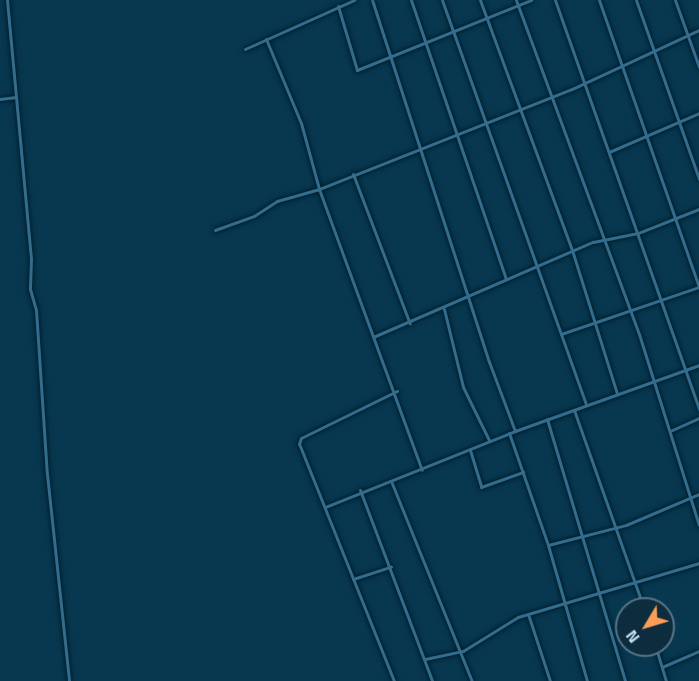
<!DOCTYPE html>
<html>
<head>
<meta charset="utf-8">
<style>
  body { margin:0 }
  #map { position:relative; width:699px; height:681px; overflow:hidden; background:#07384f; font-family:"Titillium Web",sans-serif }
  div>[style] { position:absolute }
  .roads { filter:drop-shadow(0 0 2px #001e2e) drop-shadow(0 0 2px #001e2e) }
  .street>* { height:3px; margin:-1.5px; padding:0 1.5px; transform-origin:1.5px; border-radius:1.5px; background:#326d8d }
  span { translate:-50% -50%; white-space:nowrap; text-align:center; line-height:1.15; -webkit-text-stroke:4.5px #0d2d3e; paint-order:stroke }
  .north { position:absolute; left:615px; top:597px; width:60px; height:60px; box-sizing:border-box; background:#0d2d3e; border:2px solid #557486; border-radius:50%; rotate:232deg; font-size:16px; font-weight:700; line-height:24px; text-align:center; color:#c2dff1 }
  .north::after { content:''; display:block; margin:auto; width:21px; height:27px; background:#fd9d55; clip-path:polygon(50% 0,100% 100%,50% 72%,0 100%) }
</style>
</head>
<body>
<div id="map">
  <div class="roads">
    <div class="street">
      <i style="left:7px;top:0;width:260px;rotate:84.7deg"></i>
      <i style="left:31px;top:259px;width:30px;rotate:92deg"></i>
      <i style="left:30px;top:289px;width:22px;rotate:74deg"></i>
      <i style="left:36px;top:310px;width:164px;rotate:86.2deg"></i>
      <i style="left:47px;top:474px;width:208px;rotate:83.9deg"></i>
      <i style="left:411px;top:0;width:295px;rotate:71.2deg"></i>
      <i style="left:442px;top:0;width:430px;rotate:70.4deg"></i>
      <i style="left:480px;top:0;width:266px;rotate:69.8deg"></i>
      <i style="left:572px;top:250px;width:151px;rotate:72.6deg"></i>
      <i style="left:516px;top:0;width:356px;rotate:69.8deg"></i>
      <i style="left:639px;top:334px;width:200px;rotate:72.6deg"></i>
      <i style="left:555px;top:0;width:434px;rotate:70.6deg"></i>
      <i style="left:599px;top:0;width:304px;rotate:70.8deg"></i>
      <i style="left:636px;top:0;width:190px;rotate:70.6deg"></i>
      <i style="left:675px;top:0;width:71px;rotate:70.3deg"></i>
      <i style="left:338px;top:6px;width:67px;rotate:73.5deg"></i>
      <i style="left:357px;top:70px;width:188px;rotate:-21.9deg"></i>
      <i style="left:266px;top:39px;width:91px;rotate:67.4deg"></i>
      <i style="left:301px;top:123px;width:68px;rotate:74.7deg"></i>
      <i style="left:319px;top:189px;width:299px;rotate:69.9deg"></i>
      <i style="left:245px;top:49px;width:120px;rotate:-24.2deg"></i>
      <i style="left:0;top:99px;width:16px;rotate:-7deg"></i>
      <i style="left:609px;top:152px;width:98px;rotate:-23.4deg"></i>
      <i style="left:353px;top:174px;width:160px;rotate:69.2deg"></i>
      <i style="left:215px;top:230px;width:41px;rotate:-19.7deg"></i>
      <i style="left:254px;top:216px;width:27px;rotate:-33deg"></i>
      <i style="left:277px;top:201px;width:44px;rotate:-15.9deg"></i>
      <i style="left:319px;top:189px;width:272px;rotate:-21.6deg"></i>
      <i style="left:572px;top:89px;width:140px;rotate:-24.9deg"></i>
      <i style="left:444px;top:309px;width:80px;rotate:76.3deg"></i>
      <i style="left:463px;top:387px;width:59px;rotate:63.9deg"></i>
      <i style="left:561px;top:334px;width:146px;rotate:-18.8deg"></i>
      <i style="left:373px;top:337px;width:240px;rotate:-23.4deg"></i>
      <i style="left:593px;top:242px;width:46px;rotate:-11.3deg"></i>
      <i style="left:638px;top:233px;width:66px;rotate:-21.5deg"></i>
      <i style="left:574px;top:410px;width:211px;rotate:70.6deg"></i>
      <i style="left:547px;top:419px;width:273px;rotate:73.4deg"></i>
      <i style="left:515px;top:431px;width:195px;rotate:-19.7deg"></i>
      <i style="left:670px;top:431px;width:32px;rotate:-24deg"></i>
      <i style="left:509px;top:433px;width:119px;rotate:70.8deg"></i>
      <i style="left:470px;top:450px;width:39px;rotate:73deg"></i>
      <i style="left:481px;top:487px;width:45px;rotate:-19.7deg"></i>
      <i style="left:391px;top:481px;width:216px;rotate:68deg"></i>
      <i style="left:360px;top:490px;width:204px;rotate:69.3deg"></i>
      <i style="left:325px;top:507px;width:205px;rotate:-21.8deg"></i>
      <i style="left:515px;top:431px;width:74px;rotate:-110.6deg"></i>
      <i style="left:489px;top:362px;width:380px;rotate:-107.9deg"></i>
      <i style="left:353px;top:579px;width:40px;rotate:-18deg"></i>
      <i style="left:528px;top:614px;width:71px;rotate:71.8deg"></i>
      <i style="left:655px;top:645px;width:38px;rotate:73deg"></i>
      <i style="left:425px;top:659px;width:39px;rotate:-12deg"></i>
      <i style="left:463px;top:651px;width:65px;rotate:-31.7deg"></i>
      <i style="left:518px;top:617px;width:189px;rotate:-16.6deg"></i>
      <i style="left:662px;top:667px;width:40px;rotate:-23.4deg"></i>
      <i style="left:394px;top:681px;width:255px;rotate:-111.8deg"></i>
      <i style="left:299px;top:444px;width:6px;rotate:-72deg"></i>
      <i style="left:301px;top:438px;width:107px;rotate:-26.1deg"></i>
      <i style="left:587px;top:681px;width:141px;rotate:-106deg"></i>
      <i style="left:548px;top:545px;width:81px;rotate:-14.4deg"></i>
      <i style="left:626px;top:525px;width:79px;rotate:-23deg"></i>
    </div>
  </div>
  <div class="north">N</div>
</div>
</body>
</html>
